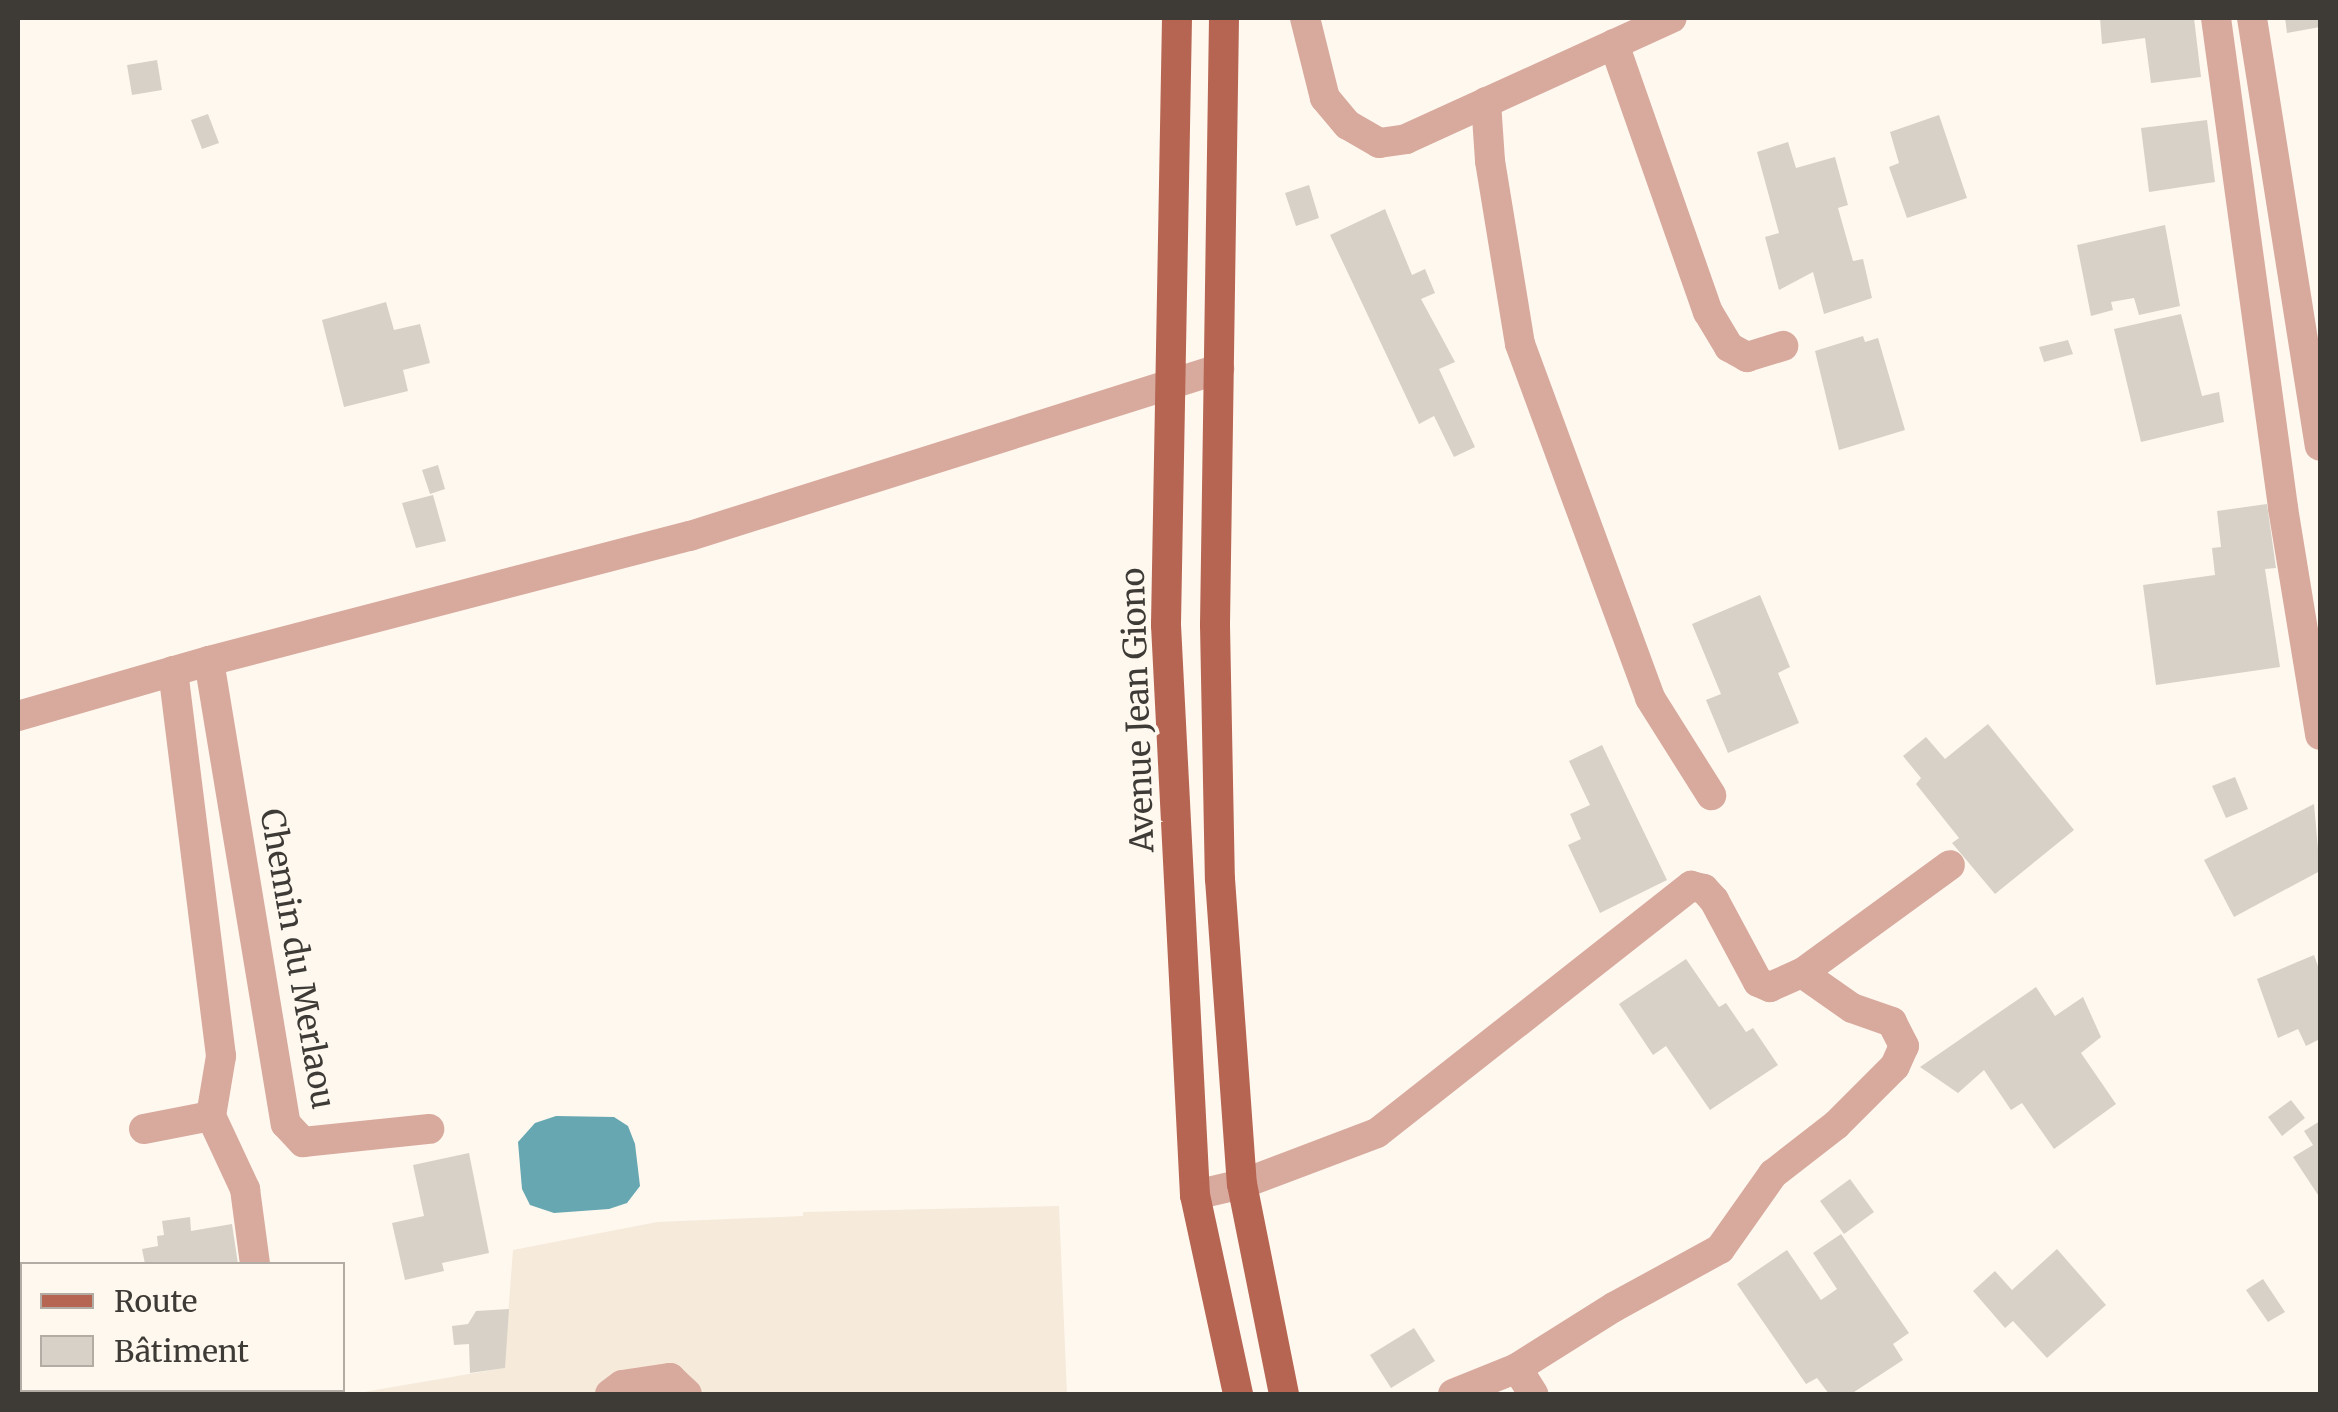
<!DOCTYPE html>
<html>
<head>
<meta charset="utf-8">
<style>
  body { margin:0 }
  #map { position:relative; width:2338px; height:1412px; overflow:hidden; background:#fff8ef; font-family:Merriweather,serif }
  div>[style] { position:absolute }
  .built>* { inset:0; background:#f6eada }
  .water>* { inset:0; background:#66a7b1 }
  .building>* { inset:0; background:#d8d1c8 }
  .minor>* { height:30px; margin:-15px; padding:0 15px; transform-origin:15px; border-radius:15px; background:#d8aa9e }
  .major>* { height:30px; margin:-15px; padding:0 15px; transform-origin:15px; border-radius:15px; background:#b66552 }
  span { translate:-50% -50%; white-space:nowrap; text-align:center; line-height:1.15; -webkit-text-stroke:8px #fff8ef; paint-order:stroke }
  .street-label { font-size:32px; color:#3e3b37 }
  .frame { position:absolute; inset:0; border:20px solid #3e3b37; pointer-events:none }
  .legend { position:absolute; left:20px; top:1262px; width:325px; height:130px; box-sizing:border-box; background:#fff8ef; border:2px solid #b2aca5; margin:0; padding:12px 18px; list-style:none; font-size:30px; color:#3e3b37 }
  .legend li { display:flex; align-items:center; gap:20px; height:50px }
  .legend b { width:50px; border:2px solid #b2aca5 }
</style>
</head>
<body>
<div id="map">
  <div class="built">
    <i style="clip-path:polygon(1059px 1206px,1067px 1394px,352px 1394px,504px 1368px,513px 1250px,657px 1222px,803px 1216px,803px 1212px)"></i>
  </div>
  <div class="water">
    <i style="clip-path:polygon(556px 1116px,614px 1117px,628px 1126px,635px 1144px,640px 1186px,627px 1203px,609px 1209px,554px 1213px,530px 1205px,522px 1189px,518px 1142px,535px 1123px)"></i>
  </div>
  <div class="building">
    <i style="clip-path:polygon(2100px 18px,2194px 18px,2201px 77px,2151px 83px,2145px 38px,2102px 44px)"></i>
    <i style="clip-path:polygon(2285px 18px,2320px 18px,2320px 27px,2287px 33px)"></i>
    <i style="clip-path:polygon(157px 60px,162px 90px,132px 95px,127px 65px)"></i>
    <i style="clip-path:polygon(208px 114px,219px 143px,202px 149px,191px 120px)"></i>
    <i style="clip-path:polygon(1939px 115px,1967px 198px,1907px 218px,1889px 167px,1899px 163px,1890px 132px)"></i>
    <i style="clip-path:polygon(2207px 120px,2215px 182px,2149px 192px,2141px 128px)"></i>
    <i style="clip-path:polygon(1788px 142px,1796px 168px,1835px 157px,1848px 205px,1838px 208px,1853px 261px,1863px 259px,1872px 298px,1824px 314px,1813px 272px,1779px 290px,1765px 237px,1779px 233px,1757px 152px)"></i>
    <i style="clip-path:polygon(1309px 185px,1319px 218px,1296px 226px,1285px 193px)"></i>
    <i style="clip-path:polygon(1385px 209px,1412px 275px,1425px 269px,1435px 293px,1421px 299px,1455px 362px,1439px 369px,1475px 447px,1454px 457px,1434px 416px,1419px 424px,1330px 235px)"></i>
    <i style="clip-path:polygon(2165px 225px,2180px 306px,2139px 315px,2134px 298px,2111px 302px,2113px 310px,2091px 316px,2077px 245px)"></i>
    <i style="clip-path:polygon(386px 302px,394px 330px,420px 324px,430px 363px,403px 370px,408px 391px,344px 407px,322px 320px)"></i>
    <i style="clip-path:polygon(2181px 314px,2202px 396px,2219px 392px,2224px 422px,2141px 442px,2114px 329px)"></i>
    <i style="clip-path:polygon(1863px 336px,1865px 342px,1878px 338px,1905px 430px,1839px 450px,1815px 351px)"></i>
    <i style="clip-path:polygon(2068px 340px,2073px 354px,2044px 362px,2039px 347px)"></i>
    <i style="clip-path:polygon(438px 465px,445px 489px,430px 494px,422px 470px)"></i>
    <i style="clip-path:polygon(433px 495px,446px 541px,416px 548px,402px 503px)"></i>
    <i style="clip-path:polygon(2267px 504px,2276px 568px,2265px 569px,2280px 667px,2156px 685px,2143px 585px,2215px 575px,2212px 548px,2221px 547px,2217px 511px)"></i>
    <i style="clip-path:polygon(1760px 595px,1790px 667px,1778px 673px,1799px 723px,1728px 753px,1706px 700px,1721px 694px,1692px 624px)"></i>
    <i style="clip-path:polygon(1988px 724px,2074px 830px,1995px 894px,1952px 843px,1959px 838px,1916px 784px,1921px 778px,1903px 756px,1926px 737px,1945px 759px)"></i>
    <i style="clip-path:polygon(1602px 745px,1667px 880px,1600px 913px,1568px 845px,1581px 839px,1570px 814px,1590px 805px,1569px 761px)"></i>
    <i style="clip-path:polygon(2235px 777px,2248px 809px,2226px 818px,2212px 786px)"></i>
    <i style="clip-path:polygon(2314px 804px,2320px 871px,2234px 917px,2204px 860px)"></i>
    <i style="clip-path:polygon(2314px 955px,2320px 972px,2320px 1039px,2306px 1046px,2298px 1029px,2278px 1038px,2257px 979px)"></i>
    <i style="clip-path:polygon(1686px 959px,1719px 1007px,1726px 1003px,1746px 1032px,1753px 1028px,1778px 1065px,1710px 1110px,1666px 1046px,1653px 1055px,1619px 1004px)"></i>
    <i style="clip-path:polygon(2036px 987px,2055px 1016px,2083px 997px,2101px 1037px,2081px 1053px,2116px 1104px,2054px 1149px,2022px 1103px,2011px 1110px,1984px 1070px,1958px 1093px,1920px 1067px)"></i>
    <i style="clip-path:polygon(2291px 1100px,2305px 1118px,2282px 1136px,2268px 1117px)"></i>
    <i style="clip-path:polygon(2320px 1121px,2320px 1198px,2293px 1157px,2313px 1145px,2304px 1131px)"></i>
    <i style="clip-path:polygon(469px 1153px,489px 1253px,442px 1263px,444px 1271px,405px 1280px,392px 1223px,424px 1216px,413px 1165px)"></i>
    <i style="clip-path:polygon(1850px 1179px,1874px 1212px,1844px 1234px,1820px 1201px)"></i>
    <i style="clip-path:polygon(190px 1217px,191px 1231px,232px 1224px,238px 1264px,145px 1264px,142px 1249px,158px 1246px,157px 1236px,164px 1235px,162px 1221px)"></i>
    <i style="clip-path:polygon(1841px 1234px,1909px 1333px,1893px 1344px,1903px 1360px,1851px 1394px,1829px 1394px,1817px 1378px,1806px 1384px,1737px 1284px,1787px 1250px,1821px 1300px,1837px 1289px,1813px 1253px)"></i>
    <i style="clip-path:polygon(2057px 1249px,2106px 1305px,2047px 1358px,2013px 1321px,2005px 1328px,1973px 1291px,1995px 1271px,2012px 1290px)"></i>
    <i style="clip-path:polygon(2263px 1279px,2285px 1312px,2268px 1322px,2246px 1290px)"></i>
    <i style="clip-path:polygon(509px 1309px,505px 1368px,470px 1373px,469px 1344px,454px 1345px,452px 1326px,468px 1324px,476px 1311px)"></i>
    <i style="clip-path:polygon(1414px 1328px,1435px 1361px,1391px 1388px,1370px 1355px)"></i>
    <i style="clip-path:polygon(164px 1390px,246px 1390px,247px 1394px,165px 1394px)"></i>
  </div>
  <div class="minor">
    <i style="left:1305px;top:18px;width:82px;rotate:76deg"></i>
    <i style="left:1325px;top:98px;width:35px;rotate:50deg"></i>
    <i style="left:1348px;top:125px;width:36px;rotate:30deg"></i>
    <i style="left:1379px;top:143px;width:27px;rotate:-8deg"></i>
    <i style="left:1406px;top:139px;width:292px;rotate:-24.5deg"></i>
    <i style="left:2216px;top:18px;width:495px;rotate:82.2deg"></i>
    <i style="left:2283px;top:508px;width:230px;rotate:80.7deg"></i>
    <i style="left:2252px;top:18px;width:433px;rotate:81deg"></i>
    <i style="left:1614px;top:44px;width:284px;rotate:70.7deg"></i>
    <i style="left:1708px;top:312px;width:41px;rotate:59deg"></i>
    <i style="left:1729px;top:347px;width:21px;rotate:29deg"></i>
    <i style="left:1747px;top:357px;width:38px;rotate:-17deg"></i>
    <i style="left:1486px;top:102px;width:59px;rotate:86.1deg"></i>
    <i style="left:1490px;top:161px;width:185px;rotate:80.7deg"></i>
    <i style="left:1520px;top:344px;width:377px;rotate:69.8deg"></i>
    <i style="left:1650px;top:698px;width:115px;rotate:57.8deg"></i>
    <i style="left:209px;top:661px;width:469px;rotate:80.6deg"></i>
    <i style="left:286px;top:1124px;width:25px;rotate:47deg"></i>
    <i style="left:303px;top:1142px;width:127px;rotate:-5.9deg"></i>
    <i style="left:18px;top:716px;width:199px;rotate:-16.1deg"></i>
    <i style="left:209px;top:661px;width:497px;rotate:-14.6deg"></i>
    <i style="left:690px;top:536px;width:555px;rotate:-17.52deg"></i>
    <i style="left:211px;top:1116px;width:81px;rotate:65deg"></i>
    <i style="left:245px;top:1189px;width:76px;rotate:82.4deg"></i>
    <i style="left:144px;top:1129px;width:68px;rotate:-11deg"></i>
    <i style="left:211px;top:1116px;width:61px;rotate:-80.5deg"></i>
    <i style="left:221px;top:1056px;width:388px;rotate:-97.1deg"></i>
    <i style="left:1195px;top:1195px;width:48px;rotate:-13.2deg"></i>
    <i style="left:1242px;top:1184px;width:144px;rotate:-20.7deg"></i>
    <i style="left:1377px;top:1133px;width:400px;rotate:-38.2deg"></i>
    <i style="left:1691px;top:886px;width:13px;rotate:13deg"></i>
    <i style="left:1704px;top:889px;width:15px;rotate:48deg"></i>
    <i style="left:1714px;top:900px;width:93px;rotate:61.8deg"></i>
    <i style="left:1758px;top:982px;width:13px;rotate:23deg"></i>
    <i style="left:1770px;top:987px;width:35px;rotate:-24deg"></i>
    <i style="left:1802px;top:973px;width:183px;rotate:-36.1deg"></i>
    <i style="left:1517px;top:1368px;width:31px;rotate:58deg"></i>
    <i style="left:272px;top:1390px;width:4px;rotate:90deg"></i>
    <i style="left:610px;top:1394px;width:15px;rotate:-37deg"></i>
    <i style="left:622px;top:1385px;width:49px;rotate:-8.3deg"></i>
    <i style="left:670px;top:1378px;width:23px;rotate:43deg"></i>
    <i style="left:1453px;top:1394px;width:69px;rotate:-22.1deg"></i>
    <i style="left:1517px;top:1368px;width:115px;rotate:-32.2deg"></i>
    <i style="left:1614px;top:1307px;width:121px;rotate:-28.7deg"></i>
    <i style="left:1720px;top:1249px;width:92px;rotate:-54.8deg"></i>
    <i style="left:1773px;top:1174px;width:80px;rotate:-37.9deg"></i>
    <i style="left:1836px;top:1125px;width:83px;rotate:-45deg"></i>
    <i style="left:1895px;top:1066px;width:22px;rotate:-66deg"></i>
    <i style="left:1904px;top:1046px;width:27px;rotate:-117deg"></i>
    <i style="left:1892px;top:1022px;width:42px;rotate:-160.7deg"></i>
    <i style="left:1852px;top:1008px;width:61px;rotate:-145deg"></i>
  </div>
  <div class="major">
    <i style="left:1177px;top:18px;width:607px;rotate:91.04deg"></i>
    <i style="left:1166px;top:625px;width:571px;rotate:87.09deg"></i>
    <i style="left:1195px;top:1195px;width:204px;rotate:77.8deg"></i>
    <i style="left:1224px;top:18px;width:607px;rotate:90.85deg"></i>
    <i style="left:1215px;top:625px;width:254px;rotate:88.9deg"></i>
    <i style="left:1220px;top:879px;width:306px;rotate:85.9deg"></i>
    <i style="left:1242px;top:1184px;width:214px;rotate:78.7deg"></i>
  </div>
  <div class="street-label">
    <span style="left:1138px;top:710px;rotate:-92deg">Avenue Jean Giono</span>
    <span style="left:297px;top:959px;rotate:80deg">Chemin du Merlaou</span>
  </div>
  <div class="frame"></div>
  <ul class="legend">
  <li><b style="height:12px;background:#b66552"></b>Route</li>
  <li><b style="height:28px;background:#d8d1c8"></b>Bâtiment</li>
  </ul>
</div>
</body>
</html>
